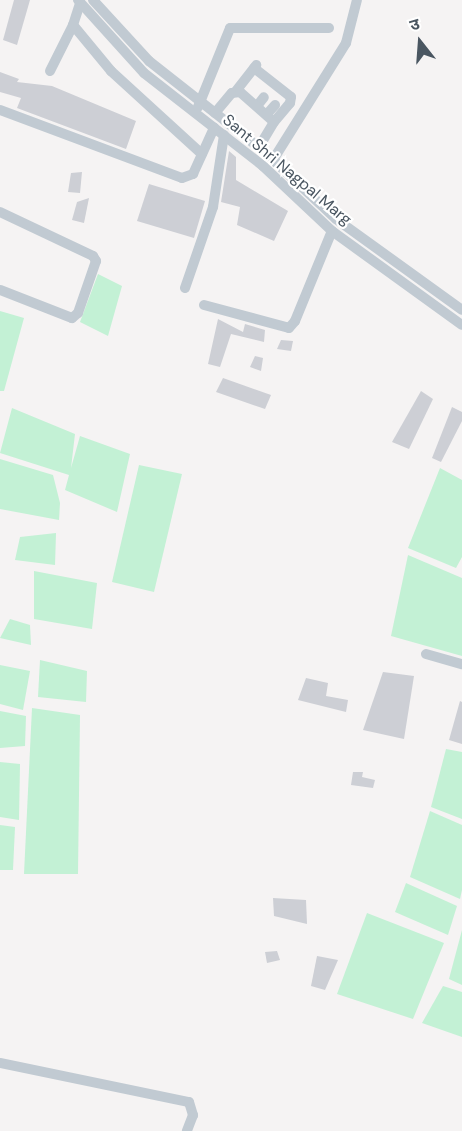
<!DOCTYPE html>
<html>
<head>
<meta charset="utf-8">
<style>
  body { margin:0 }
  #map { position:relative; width:462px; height:1131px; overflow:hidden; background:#f5f3f3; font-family:"DM Sans","Noto Sans Devanagari",sans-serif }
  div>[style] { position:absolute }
  .green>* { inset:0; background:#c3f1d5 }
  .building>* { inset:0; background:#cdcfd5 }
  .minor>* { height:10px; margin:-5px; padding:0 5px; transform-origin:5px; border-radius:5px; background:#c1cad2 }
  span { translate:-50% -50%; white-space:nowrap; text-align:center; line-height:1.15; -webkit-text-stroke:4.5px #fff; paint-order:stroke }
  .street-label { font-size:16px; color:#4a5661 }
  .north { position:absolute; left:390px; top:12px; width:60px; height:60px; -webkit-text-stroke:4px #fff; paint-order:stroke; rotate:343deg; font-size:16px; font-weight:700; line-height:24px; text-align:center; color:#4a5661 }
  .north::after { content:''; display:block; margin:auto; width:21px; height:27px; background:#4a5661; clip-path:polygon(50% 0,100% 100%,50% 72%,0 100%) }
</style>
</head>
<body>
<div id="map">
  <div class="green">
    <i style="clip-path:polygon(98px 274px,122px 286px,108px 336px,80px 322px)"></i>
    <i style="clip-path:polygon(0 311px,24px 318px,4px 391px,0 391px)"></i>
    <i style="clip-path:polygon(12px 408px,75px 434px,71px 468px,80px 436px,130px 454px,117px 512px,65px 490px,69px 475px,0 453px)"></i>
    <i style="clip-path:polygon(0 459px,53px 475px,60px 503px,59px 520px,0 509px)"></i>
    <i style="clip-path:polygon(139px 465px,182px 474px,154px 592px,112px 582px)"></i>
    <i style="clip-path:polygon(440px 468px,462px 480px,462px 557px,456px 568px,408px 548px)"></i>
    <i style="clip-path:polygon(56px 533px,55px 565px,15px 560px,20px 537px)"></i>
    <i style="clip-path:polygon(408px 555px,462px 578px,462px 656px,391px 636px)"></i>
    <i style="clip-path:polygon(34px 571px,97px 583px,92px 629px,34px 619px)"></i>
    <i style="clip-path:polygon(10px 619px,30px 625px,31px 645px,0 638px)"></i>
    <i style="clip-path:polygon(40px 660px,87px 671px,86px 702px,38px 697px)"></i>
    <i style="clip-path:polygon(0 665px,30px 671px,23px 710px,0 704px)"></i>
    <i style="clip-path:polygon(32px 708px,80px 715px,78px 874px,24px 874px)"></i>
    <i style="clip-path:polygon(0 711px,26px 716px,25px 746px,0 748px)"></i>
    <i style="clip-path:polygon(446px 749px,462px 752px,462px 819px,431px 807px)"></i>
    <i style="clip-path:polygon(0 762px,20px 764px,19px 820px,0 817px)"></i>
    <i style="clip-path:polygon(430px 811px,462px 825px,462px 890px,460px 899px,410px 877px)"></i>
    <i style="clip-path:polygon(0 825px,15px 827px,13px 870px,0 870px)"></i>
    <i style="clip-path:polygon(406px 883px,457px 906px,448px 935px,395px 912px)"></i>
    <i style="clip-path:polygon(367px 913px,444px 943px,413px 1019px,337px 994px)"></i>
    <i style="clip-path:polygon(462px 930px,462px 985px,449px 979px)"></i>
    <i style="clip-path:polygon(443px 986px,462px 992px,462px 1037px,422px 1023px)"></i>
  </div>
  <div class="building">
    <i style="clip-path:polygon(14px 0,30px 0,17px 45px,3px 40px)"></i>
    <i style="clip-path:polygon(0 72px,19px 79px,17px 82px,52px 86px,136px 121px,126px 149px,17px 108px,21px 98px,0 92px)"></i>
    <i style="clip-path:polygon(229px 151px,236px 157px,236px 180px,288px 211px,274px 241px,237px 225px,240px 207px,221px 202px)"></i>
    <i style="clip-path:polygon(82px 172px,80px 193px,68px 192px,71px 173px)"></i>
    <i style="clip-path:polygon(149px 184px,205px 201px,194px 238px,137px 221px)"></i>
    <i style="clip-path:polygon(89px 198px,84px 223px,72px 220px,77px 202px)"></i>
    <i style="clip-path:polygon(218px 319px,243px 332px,245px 324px,265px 330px,264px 342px,231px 334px,220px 367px,208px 364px)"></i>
    <i style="clip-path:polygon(281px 340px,293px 341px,291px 351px,277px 349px)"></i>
    <i style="clip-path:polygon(255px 356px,263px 358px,261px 371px,250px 367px)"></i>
    <i style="clip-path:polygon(223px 378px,271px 395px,265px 409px,216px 392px)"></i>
    <i style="clip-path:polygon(421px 391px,433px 399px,409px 449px,392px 442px)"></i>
    <i style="clip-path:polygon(452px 407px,462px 412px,462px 421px,441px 462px,432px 458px)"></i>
    <i style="clip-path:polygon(383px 672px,414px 676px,404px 739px,363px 730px)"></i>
    <i style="clip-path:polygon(306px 678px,328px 683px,326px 696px,348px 700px,346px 712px,298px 700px)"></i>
    <i style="clip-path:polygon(460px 701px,462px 702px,462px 744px,449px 740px)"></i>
    <i style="clip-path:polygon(353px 772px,363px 772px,362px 777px,375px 780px,373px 788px,351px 785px)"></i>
    <i style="clip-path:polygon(273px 898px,306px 900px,307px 924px,274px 916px)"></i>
    <i style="clip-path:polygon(277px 951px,280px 960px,267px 963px,265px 952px)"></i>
    <i style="clip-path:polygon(317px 956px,338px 960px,325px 990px,311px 986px)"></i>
  </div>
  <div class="minor">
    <i style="left:78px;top:0;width:98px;rotate:47.9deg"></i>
    <i style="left:144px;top:73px;width:151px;rotate:38deg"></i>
    <i style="left:263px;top:166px;width:95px;rotate:43.3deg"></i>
    <i style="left:332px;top:231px;width:160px;rotate:35.9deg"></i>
    <i style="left:93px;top:0;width:83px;rotate:47.4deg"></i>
    <i style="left:149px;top:61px;width:150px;rotate:38.2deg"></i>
    <i style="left:267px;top:154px;width:95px;rotate:43.3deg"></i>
    <i style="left:336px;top:219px;width:155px;rotate:35.8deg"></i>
    <i style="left:73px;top:25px;width:60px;rotate:50.4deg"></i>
    <i style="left:111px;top:71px;width:123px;rotate:42.4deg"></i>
    <i style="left:254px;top:68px;width:47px;rotate:38.1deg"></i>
    <i style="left:291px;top:97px;width:6px;rotate:99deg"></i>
    <i style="left:290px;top:103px;width:25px;rotate:130deg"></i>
    <i style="left:50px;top:71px;width:51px;rotate:-63.4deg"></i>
    <i style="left:73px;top:25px;width:23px;rotate:-72deg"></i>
    <i style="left:236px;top:91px;width:33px;rotate:-52deg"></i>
    <i style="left:257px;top:106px;width:11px;rotate:-52deg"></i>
    <i style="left:198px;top:107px;width:85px;rotate:-67.9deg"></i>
    <i style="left:230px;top:28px;width:99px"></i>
    <i style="left:0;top:110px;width:194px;rotate:20.5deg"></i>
    <i style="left:182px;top:178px;width:12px;rotate:-20deg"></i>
    <i style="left:193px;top:174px;width:51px;rotate:-65.5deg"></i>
    <i style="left:215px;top:113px;width:26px;rotate:-50deg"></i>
    <i style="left:232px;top:93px;width:8px;rotate:-7deg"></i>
    <i style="left:240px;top:92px;width:45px;rotate:41.4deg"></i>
    <i style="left:274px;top:122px;width:29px;rotate:121deg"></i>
    <i style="left:267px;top:114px;width:12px;rotate:-48deg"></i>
    <i style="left:273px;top:160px;width:138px;rotate:-58deg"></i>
    <i style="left:346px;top:43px;width:44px;rotate:-75.7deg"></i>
    <i style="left:0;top:212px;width:103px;rotate:25.3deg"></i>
    <i style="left:93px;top:256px;width:6px;rotate:59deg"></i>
    <i style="left:96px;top:261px;width:55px;rotate:109.1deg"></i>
    <i style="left:78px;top:313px;width:8px;rotate:140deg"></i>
    <i style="left:72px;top:318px;width:77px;rotate:-158.7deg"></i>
    <i style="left:185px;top:288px;width:86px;rotate:-70.9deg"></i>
    <i style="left:213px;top:207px;width:73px;rotate:-81.3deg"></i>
    <i style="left:204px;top:305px;width:88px;rotate:15.1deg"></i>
    <i style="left:289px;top:328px;width:9px;rotate:-49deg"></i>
    <i style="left:295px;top:321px;width:97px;rotate:-67.7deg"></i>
    <i style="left:426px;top:654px;width:37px;rotate:16deg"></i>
    <i style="left:0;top:1063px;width:193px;rotate:11.7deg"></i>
    <i style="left:189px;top:1102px;width:14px;rotate:73deg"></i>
    <i style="left:193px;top:1115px;width:17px;rotate:111deg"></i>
  </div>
  <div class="street-label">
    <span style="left:287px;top:170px;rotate:40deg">Sant Shri Nagpal Marg</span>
  </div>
  <div class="north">उ</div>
</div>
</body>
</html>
